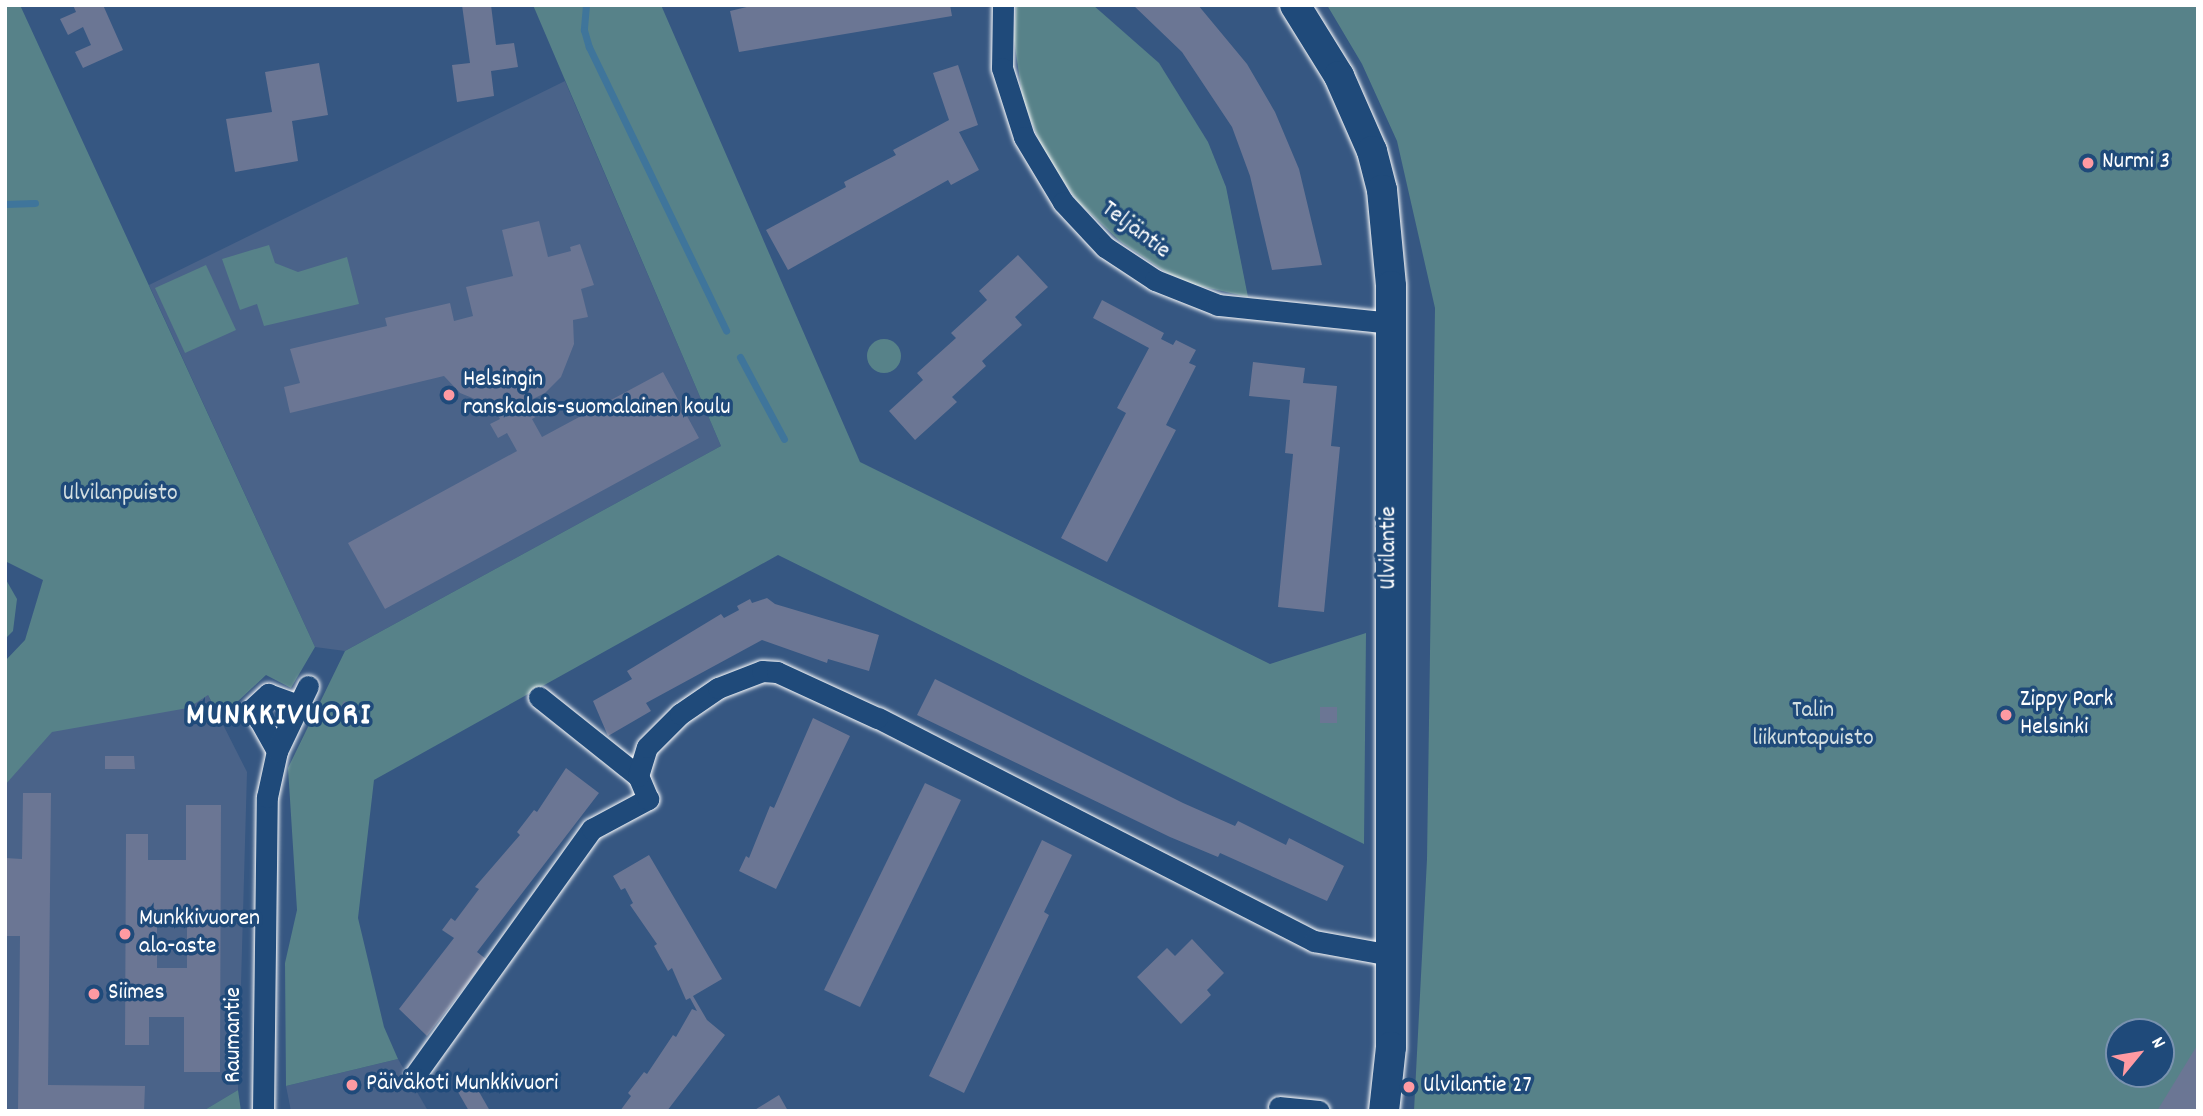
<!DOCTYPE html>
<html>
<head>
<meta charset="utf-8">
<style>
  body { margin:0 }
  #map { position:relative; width:2203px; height:1116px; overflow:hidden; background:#365782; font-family:Dekko,sans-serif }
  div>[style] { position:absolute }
  .built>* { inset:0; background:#4a6389 }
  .green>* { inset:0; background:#578289 }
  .round { border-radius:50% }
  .stream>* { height:7px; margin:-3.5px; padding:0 3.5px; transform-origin:3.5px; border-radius:3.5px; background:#3f759b }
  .building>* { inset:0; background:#6b7694 }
  .roads { filter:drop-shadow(0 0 2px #fff) drop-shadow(0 0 2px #fff) }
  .street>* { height:21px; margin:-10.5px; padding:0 10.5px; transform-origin:10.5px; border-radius:10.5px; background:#1f4a7a }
  .secondary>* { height:30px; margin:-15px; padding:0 15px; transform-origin:15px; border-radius:15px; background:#1f4a7a }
  .dots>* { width:19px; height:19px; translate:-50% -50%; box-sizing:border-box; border:4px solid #1f4a7a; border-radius:50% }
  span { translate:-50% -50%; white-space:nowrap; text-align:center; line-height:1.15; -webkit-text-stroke:7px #1f4a7a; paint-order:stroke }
  .poi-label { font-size:24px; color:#fff }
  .left { translate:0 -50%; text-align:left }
  .street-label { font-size:24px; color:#fff }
  .park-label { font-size:24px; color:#d5e0e2 }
  .district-label { font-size:32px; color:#fff; font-weight:700; letter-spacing:2px }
  .frame { position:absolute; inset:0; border:7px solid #fff; pointer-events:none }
  .north { position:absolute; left:2105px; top:1018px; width:70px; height:70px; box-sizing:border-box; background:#1f4a7a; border:2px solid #7992af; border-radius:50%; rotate:60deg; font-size:19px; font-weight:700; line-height:28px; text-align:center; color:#fff }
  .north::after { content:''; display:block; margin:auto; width:24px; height:32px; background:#ff9aa2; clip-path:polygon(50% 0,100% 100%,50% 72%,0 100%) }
</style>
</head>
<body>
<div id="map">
  <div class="built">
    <i style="clip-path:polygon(565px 81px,721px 446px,345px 651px,315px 647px,149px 285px)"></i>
    <i style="clip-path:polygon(134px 627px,208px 695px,247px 772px,238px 1090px,203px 1111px,5px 1111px,5px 772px)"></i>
    <i style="clip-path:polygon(398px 1059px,428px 1111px,291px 1111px,286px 1086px)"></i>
  </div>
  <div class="green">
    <i style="clip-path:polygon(5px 5px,20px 5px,315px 647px,291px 688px,266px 675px,220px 718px,208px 695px,188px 708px,52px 732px,5px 785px,5px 661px,25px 640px,43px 580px,5px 561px)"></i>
    <i style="clip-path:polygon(533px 5px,661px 5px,860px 462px,1270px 664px,1366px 633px,1364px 844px,778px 555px,374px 780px,358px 918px,384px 1027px,398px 1059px,286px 1086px,285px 963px,297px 910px,288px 768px,345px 651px,721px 446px)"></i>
    <i style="clip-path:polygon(1016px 5px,1093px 5px,1159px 63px,1208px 142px,1226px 187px,1248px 297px,1191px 284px,1167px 273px,1121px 242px,1078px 202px,1045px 155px,1023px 101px,1014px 40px)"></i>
    <i style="clip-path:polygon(evenodd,1327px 5px,2198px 5px,2198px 1111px,1414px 1111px,1427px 859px,1435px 308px,1397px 141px,1362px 64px,1327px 5px,2119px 1032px,2161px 1032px,2161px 1074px,2119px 1074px,2119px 1032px)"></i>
    <i style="clip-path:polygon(269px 245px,275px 263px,298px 272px,347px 257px,359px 304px,264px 326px,257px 304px,240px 310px,222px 259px)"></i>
    <i style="clip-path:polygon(206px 265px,236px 330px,185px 353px,155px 288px)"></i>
    <i class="round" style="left:867px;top:339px;width:34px;height:34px"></i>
    <i style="clip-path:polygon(5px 578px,17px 599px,13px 631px,6px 638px)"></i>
    <i style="clip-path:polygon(238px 1090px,241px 1111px,203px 1111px)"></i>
  </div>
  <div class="stream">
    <i style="left:586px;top:5px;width:25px;rotate:95deg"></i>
    <i style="left:584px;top:30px;width:18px;rotate:74deg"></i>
    <i style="left:589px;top:47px;width:315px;rotate:64.2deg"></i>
    <i style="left:5px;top:204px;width:30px;rotate:-2deg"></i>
    <i style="left:740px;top:357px;width:93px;rotate:61.8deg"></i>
  </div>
  <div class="building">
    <i style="clip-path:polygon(73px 5px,103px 5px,123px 50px,83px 68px,75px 52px,91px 45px,83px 27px,68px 35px,60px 19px,76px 12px)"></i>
    <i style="clip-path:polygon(462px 5px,491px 5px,496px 45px,514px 43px,518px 67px,491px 71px,494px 96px,457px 102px,452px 65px,470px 63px)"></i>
    <i style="clip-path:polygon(755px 5px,950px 5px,952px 16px,739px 52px,730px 11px)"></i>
    <i style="clip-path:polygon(1133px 5px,1198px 5px,1247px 64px,1275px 112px,1299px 169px,1322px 265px,1272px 270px,1250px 176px,1232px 127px,1182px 52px)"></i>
    <i style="clip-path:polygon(319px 63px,328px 115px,292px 121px,298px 161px,235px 172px,226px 119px,272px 112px,265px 72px)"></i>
    <i style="clip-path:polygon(958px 65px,978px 125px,959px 132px,979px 170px,951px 185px,948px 180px,788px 270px,766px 230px,846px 187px,844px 182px,896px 155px,893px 150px,949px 120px,933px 73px)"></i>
    <i style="clip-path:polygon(539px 221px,548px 257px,571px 251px,570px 247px,580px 244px,594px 285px,581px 289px,588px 317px,573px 320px,574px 344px,561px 377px,545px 393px,523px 404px,526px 409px,535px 404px,541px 414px,532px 419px,542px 437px,663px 372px,699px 438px,385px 609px,348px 543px,517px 451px,507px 433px,498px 438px,490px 424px,500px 419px,492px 406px,460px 393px,444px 376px,290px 413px,284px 387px,300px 383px,290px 349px,387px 326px,385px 318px,450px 303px,454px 321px,473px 316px,466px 287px,513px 276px,502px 230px)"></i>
    <i style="clip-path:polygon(1018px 255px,1048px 287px,1015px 317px,1022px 325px,982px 361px,986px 366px,952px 397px,957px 402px,915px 440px,889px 411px,923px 380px,917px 373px,956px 338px,951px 333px,987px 300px,979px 291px)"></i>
    <i style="clip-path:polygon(1102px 300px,1164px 333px,1161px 339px,1173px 345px,1176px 340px,1196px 350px,1189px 363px,1196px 366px,1166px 425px,1176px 430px,1107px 562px,1061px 538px,1126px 413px,1117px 408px,1149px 348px,1093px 318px)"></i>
    <i style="clip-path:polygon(1253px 362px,1305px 368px,1303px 383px,1337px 386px,1331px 446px,1340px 447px,1324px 612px,1278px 607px,1293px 454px,1285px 453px,1290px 400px,1249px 396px)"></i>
    <i style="clip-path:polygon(767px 598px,775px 604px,879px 635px,869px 671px,828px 659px,827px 663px,762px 640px,646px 703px,651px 711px,608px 736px,593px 701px,632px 679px,627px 671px,721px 614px,724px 618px,739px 610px,737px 606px,750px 599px,752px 603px)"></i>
    <i style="clip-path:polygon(935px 679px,1183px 803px,1235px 826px,1238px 821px,1286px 845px,1289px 838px,1344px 866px,1327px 901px,1220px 853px,1218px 857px,1170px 837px,917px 715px)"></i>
    <i style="clip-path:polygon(344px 701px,358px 709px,350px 723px,336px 715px)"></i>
    <i style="clip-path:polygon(1320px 707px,1337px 707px,1337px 723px,1320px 723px)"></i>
    <i style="clip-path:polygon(813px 718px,850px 736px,776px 889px,739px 871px,746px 856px,749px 858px,770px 806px,774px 808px)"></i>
    <i style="clip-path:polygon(105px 756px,134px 756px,135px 769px,105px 769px)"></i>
    <i style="clip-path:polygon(566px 768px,599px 793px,477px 952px,486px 959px,427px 1036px,399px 1009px,454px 938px,442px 930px,451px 918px,455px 921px,479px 889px,475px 887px,520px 835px,517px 832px,534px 810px,537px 812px)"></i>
    <i style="clip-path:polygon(925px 783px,961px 800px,860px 1007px,824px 990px)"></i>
    <i style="clip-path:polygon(23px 793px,51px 793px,48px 1085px,145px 1086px,144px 1111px,18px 1111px,20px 936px,5px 936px,5px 858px,22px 859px)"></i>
    <i style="clip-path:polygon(evenodd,186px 805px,221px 805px,220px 1072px,184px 1072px,184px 1017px,149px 1017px,149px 1045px,125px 1045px,126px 834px,148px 834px,148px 860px,186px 860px,186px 805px,157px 909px,187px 909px,187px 968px,157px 968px,157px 909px)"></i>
    <i style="clip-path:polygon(1042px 840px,1072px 855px,1044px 912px,1049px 915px,964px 1093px,929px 1076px)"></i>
    <i style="clip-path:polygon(649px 855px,722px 979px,693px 996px,707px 1020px,725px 1035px,667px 1111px,620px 1111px,631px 1096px,628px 1093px,644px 1072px,647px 1074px,673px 1035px,676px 1037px,692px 1009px,697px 1011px,690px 998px,686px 1000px,672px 968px,668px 971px,654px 946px,657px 944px,630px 905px,633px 903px,625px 888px,621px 890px,613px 876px)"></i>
    <i style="clip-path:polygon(1192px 939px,1224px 973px,1207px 990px,1211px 995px,1181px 1024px,1137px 977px,1167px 948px,1175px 956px)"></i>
    <i style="clip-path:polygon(2198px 1044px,2198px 1111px,2157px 1111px)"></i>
    <i style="clip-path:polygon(474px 1083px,490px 1111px,469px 1111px,458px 1092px)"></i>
    <i style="clip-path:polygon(779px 1095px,788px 1111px,753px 1111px)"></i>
  </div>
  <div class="roads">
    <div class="street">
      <i style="left:1003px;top:5px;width:63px;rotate:90.9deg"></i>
      <i style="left:1002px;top:68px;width:72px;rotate:72.3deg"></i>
      <i style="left:1024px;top:137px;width:76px;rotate:59deg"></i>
      <i style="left:1063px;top:202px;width:62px;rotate:47deg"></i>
      <i style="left:1105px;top:247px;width:60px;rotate:33.4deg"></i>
      <i style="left:1155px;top:280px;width:68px;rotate:21.6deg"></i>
      <i style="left:1218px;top:305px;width:174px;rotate:5.9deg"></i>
      <i style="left:539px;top:697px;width:127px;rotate:38.6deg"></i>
      <i style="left:878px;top:718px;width:490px;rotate:27.1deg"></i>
      <i style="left:1314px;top:941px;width:78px;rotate:10.3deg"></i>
      <i style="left:277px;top:751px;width:49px;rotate:-119.2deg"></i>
      <i style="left:253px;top:708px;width:21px;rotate:-43deg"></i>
      <i style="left:268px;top:694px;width:33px;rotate:20deg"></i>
      <i style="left:415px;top:1075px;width:303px;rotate:-54.3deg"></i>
      <i style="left:592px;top:829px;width:64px;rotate:-28.2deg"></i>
      <i style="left:648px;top:799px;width:25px;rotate:-113deg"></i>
      <i style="left:638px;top:776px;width:30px;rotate:-73deg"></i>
      <i style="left:647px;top:747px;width:47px;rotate:-45deg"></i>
      <i style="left:680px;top:714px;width:46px;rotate:-34.4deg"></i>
      <i style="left:718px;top:688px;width:47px;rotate:-21.1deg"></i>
      <i style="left:762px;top:671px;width:15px;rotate:4deg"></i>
      <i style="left:777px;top:672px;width:110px;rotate:24.7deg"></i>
      <i style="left:1279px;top:1107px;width:40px;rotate:5.7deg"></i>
      <i style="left:263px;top:1111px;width:314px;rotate:-89.3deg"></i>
      <i style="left:267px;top:797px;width:47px;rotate:-77.7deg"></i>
      <i style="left:277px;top:751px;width:72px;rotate:-64.5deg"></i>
    </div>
    <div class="secondary">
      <i style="left:1295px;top:5px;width:84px;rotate:58.2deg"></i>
      <i style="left:1339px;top:76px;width:82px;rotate:66.3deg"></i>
      <i style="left:1372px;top:151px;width:40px;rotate:75.6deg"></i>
      <i style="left:1382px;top:190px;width:96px;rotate:84.6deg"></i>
      <i style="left:1391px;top:286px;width:761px;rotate:90deg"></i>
      <i style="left:1391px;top:1047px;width:64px;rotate:96.2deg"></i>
    </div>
  </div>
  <div class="dots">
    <i style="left:2088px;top:163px;background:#ff9aa2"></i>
    <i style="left:449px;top:395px;background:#ff9aa2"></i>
    <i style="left:2006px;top:715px;background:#ff9aa2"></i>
    <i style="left:125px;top:934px;background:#ff9aa2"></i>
    <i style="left:94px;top:994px;background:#ff9aa2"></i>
    <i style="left:352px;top:1085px;background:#ff9aa2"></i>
    <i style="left:1409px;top:1087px;background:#ff9aa2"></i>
  </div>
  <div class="poi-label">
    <span class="left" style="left:2102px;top:163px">Nurmi 3</span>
    <span class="left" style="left:463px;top:395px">Helsingin<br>ranskalais-suomalainen koulu</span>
    <span class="left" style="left:2020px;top:715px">Zippy Park<br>Helsinki</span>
    <span class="left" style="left:139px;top:934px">Munkkivuoren<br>ala-aste</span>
    <span class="left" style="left:108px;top:994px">Siimes</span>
    <span class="left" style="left:366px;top:1085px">Päiväkoti Munkkivuori</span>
    <span class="left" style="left:1423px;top:1087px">Ulvilantie 27</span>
  </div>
  <div class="street-label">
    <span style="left:1135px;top:231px;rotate:37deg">Teljäntie</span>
    <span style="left:1390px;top:548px;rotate:-90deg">Ulvilantie</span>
    <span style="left:235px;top:1035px;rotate:-90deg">Raumantie</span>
  </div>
  <div class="park-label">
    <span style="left:120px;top:495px">Ulvilanpuisto</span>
    <span style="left:1813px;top:726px">Talin<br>liikuntapuisto</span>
  </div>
  <div class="district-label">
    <span style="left:279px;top:717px">MUNKKIVUORI</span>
  </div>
  <div class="frame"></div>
  <div class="north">N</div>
</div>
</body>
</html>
